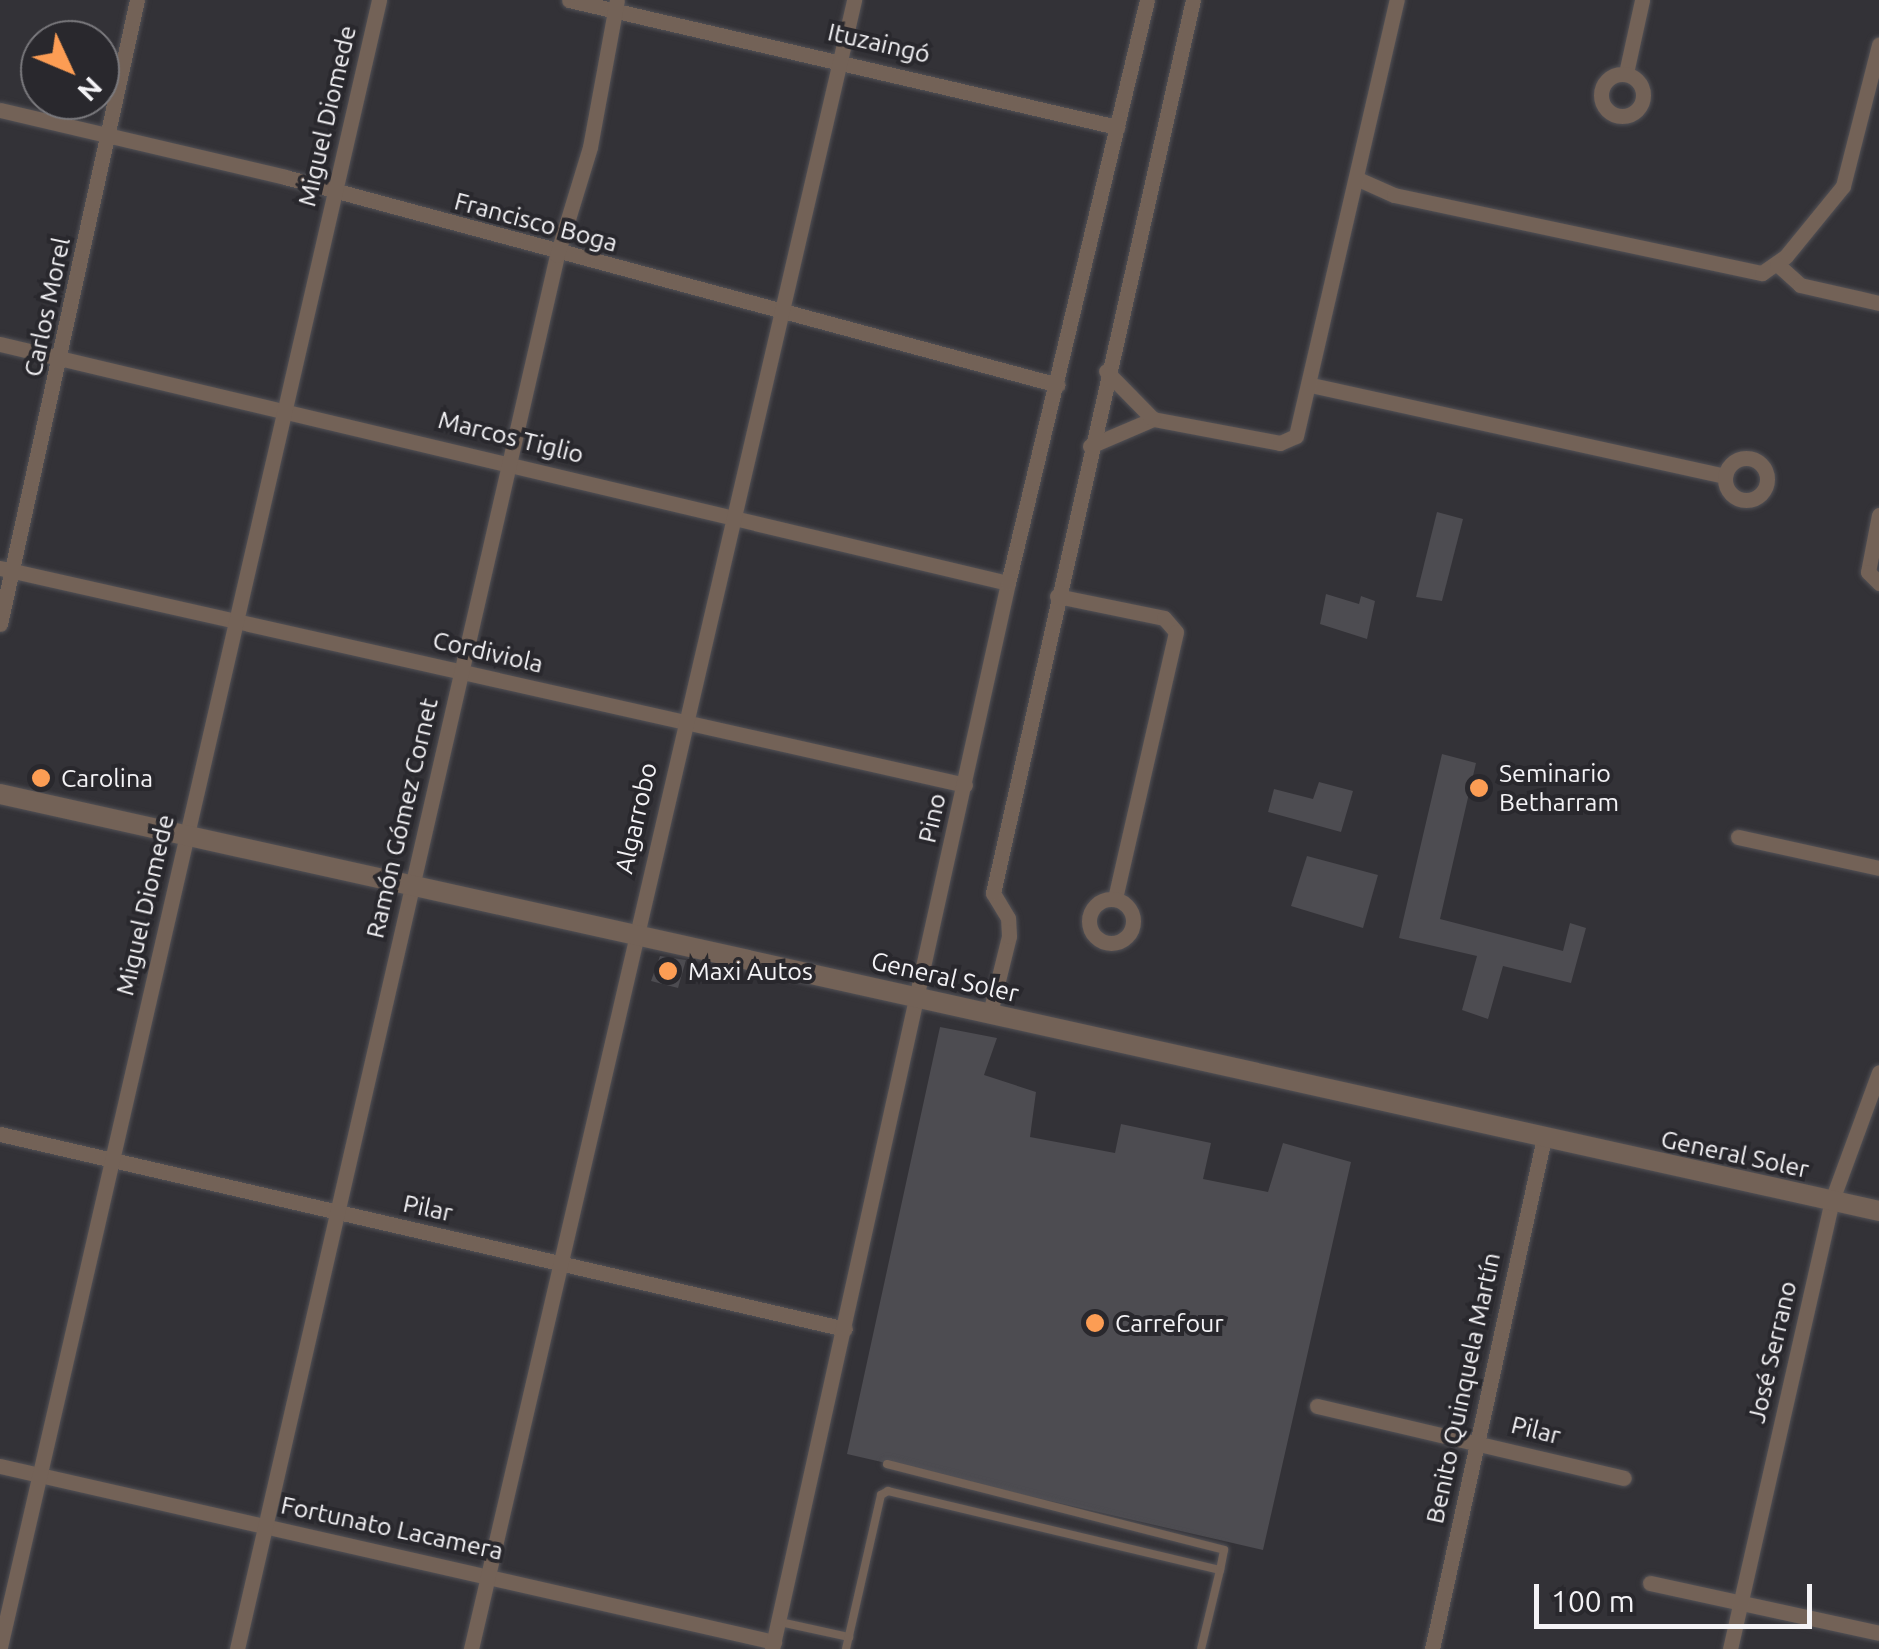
<!DOCTYPE html>
<html>
<head>
<meta charset="utf-8">
<style>
  body { margin:0 }
  #map { position:relative; width:1879px; height:1649px; overflow:hidden; background:#333237; font-family:Ubuntu,sans-serif }
  div>[style] { position:absolute }
  .building>* { inset:0; background:#4d4c51 }
  .roads { filter:drop-shadow(0 0 2px #525156) drop-shadow(0 0 2px #525156) }
  .service>* { height:8px; margin:-4px; padding:0 4px; transform-origin:4px; border-radius:4px; background:#736257 }
  .minor>* { height:15px; margin:-7.5px; padding:0 7.5px; transform-origin:7.5px; border-radius:7.5px; background:#736257 }
  .minor>.ring { margin:-7.5px; padding:0; box-sizing:content-box; background:none; border:15px solid #736257; border-radius:50% }
  .tertiary>* { height:20px; margin:-10px; padding:0 10px; transform-origin:10px; border-radius:10px; background:#736257 }
  .dots>* { width:28px; height:28px; translate:-50% -50%; box-sizing:border-box; border:5px solid #29282d; border-radius:50% }
  span { translate:-50% -50%; white-space:nowrap; text-align:center; line-height:1.15; -webkit-text-stroke:8px #29282d; paint-order:stroke }
  .street-label { font-size:25px; color:#f4f3f6 }
  .poi-label { font-size:25px; color:#f4f3f6 }
  .left { translate:0 -50%; text-align:left }
  .north { position:absolute; left:20px; top:20px; width:100px; height:100px; box-sizing:border-box; background:#29282d; border:2px solid #7a797d; border-radius:50%; rotate:134deg; font-size:28px; font-weight:700; line-height:40px; text-align:center; color:#f4f3f6 }
  .north::after { content:''; display:block; margin:auto; width:35px; height:45px; background:#fc9d54; clip-path:polygon(50% 0,100% 100%,50% 72%,0 100%) }
  .scale { position:absolute; left:1534px; top:1584px; width:278px; height:45px; box-sizing:border-box; border:5px solid #f4f3f6; border-top:0; padding-left:12px; font-size:30px; line-height:35px; white-space:nowrap; color:#f4f3f6; -webkit-text-stroke:8px #29282d; paint-order:stroke }
</style>
</head>
<body>
<div id="map">
  <div class="building">
    <i style="clip-path:polygon(1437px 512px,1463px 519px,1442px 601px,1416px 597px)"></i>
    <i style="clip-path:polygon(1326px 594px,1359px 604px,1361px 596px,1375px 601px,1367px 639px,1320px 624px)"></i>
    <i style="clip-path:polygon(1442px 754px,1476px 763px,1440px 919px,1563px 951px,1570px 923px,1586px 928px,1571px 983px,1503px 966px,1488px 1019px,1462px 1010px,1477px 956px,1399px 938px)"></i>
    <i style="clip-path:polygon(1319px 782px,1353px 791px,1341px 832px,1268px 812px,1274px 789px,1313px 799px)"></i>
    <i style="clip-path:polygon(1307px 856px,1378px 875px,1363px 928px,1291px 906px)"></i>
    <i style="clip-path:polygon(660px 956px,686px 960px,678px 988px,651px 981px)"></i>
    <i style="clip-path:polygon(940px 1027px,997px 1038px,984px 1075px,1036px 1092px,1030px 1137px,1115px 1153px,1121px 1124px,1211px 1143px,1203px 1179px,1268px 1192px,1283px 1143px,1351px 1162px,1263px 1550px,847px 1454px)"></i>
  </div>
  <div class="roads">
    <div class="service">
      <i style="left:887px;top:1464px;width:348px;rotate:14.3deg"></i>
      <i style="left:1224px;top:1550px;width:20px;rotate:101deg"></i>
      <i style="left:780px;top:1622px;width:71px;rotate:12.3deg"></i>
      <i style="left:846px;top:1649px;width:158px;rotate:-77.2deg"></i>
      <i style="left:881px;top:1495px;width:8px;rotate:-30deg"></i>
      <i style="left:888px;top:1491px;width:341px;rotate:13.4deg"></i>
      <i style="left:1220px;top:1570px;width:81px;rotate:103.5deg"></i>
    </div>
    <div class="minor">
      <i style="left:569px;top:0;width:563px;rotate:13.05deg"></i>
      <i style="left:1626px;top:73px;width:75px;rotate:-77.6deg"></i>
      <i class="ring" style="left:1601px;top:74px;width:27px;height:27px"></i>
      <i style="left:0;top:110px;width:293px;rotate:13.2deg"></i>
      <i style="left:285px;top:177px;width:800px;rotate:15.06deg"></i>
      <i style="left:1358px;top:179px;width:39px;rotate:24deg"></i>
      <i style="left:1394px;top:195px;width:376px;rotate:12deg"></i>
      <i style="left:1762px;top:273px;width:29px;rotate:-35deg"></i>
      <i style="left:1786px;top:256px;width:90px;rotate:-50.8deg"></i>
      <i style="left:1843px;top:186px;width:146px;rotate:-75.7deg"></i>
      <i style="left:1777px;top:264px;width:31px;rotate:42deg"></i>
      <i style="left:1800px;top:285px;width:81px;rotate:12.8deg"></i>
      <i style="left:0;top:344px;width:1036px;rotate:13.34deg"></i>
      <i style="left:1311px;top:385px;width:424px;rotate:12.4deg"></i>
      <i style="left:1153px;top:419px;width:129px;rotate:10.7deg"></i>
      <i style="left:1280px;top:443px;width:17px;rotate:-24deg"></i>
      <i style="left:1296px;top:436px;width:448px;rotate:-77deg"></i>
      <i style="left:1090px;top:446px;width:69px;rotate:-23.2deg"></i>
      <i style="left:1153px;top:419px;width:67px;rotate:-134.4deg"></i>
      <i class="ring" style="left:1725px;top:458px;width:27px;height:27px"></i>
      <i style="left:1879px;top:515px;width:58px;rotate:100.9deg"></i>
      <i style="left:1868px;top:572px;width:16px;rotate:45deg"></i>
      <i style="left:0;top:568px;width:989px;rotate:12.67deg"></i>
      <i style="left:1057px;top:596px;width:109px;rotate:11.6deg"></i>
      <i style="left:1164px;top:618px;width:18px;rotate:49deg"></i>
      <i style="left:1176px;top:632px;width:274px;rotate:102.9deg"></i>
      <i style="left:0;top:624px;width:639px;rotate:-77.62deg"></i>
      <i style="left:1738px;top:837px;width:144px;rotate:12.4deg"></i>
      <i class="ring" style="left:1089px;top:899px;width:29px;height:29px"></i>
      <i style="left:990px;top:1013px;width:79px;rotate:-76.1deg"></i>
      <i style="left:1009px;top:936px;width:18px;rotate:-93deg"></i>
      <i style="left:1008px;top:918px;width:29px;rotate:-121deg"></i>
      <i style="left:993px;top:893px;width:915px;rotate:-77.38deg"></i>
      <i style="left:0;top:1134px;width:867px;rotate:12.99deg"></i>
      <i style="left:1317px;top:1406px;width:315px;rotate:13.2deg"></i>
      <i style="left:0;top:1466px;width:794px;rotate:12.81deg"></i>
      <i style="left:1650px;top:1583px;width:234px;rotate:12.3deg"></i>
      <i style="left:0;top:1647px;width:1690px;rotate:-77.04deg"></i>
      <i style="left:237px;top:1649px;width:1430px;rotate:-77.07deg"></i>
      <i style="left:557px;top:255px;width:113px;rotate:-73deg"></i>
      <i style="left:590px;top:147px;width:149px;rotate:-79.6deg"></i>
      <i style="left:471px;top:1649px;width:1693px;rotate:-76.92deg"></i>
      <i style="left:772px;top:1649px;width:1092px;rotate:-77.52deg"></i>
      <i style="left:1008px;top:583px;width:599px;rotate:-76.59deg"></i>
      <i style="left:1432px;top:1649px;width:523px;rotate:-77.64deg"></i>
      <i style="left:1730px;top:1649px;width:460px;rotate:-77.2deg"></i>
      <i style="left:1832px;top:1200px;width:136px;rotate:-69.8deg"></i>
    </div>
    <div class="tertiary">
      <i style="left:0;top:794px;width:1925px;rotate:12.51deg"></i>
    </div>
  </div>
  <div class="dots">
    <i style="left:41px;top:778px;background:#fc9d54"></i>
    <i style="left:1479px;top:788px;background:#fc9d54"></i>
    <i style="left:668px;top:971px;background:#fc9d54"></i>
    <i style="left:1095px;top:1323px;background:#fc9d54"></i>
  </div>
  <div class="street-label">
    <span style="left:879px;top:43px;rotate:13deg">Ituzaingó</span>
    <span style="left:327px;top:116px;rotate:-77deg">Miguel Diomede</span>
    <span style="left:536px;top:222px;rotate:15deg">Francisco Boga</span>
    <span style="left:47px;top:307px;rotate:-78deg">Carlos Morel</span>
    <span style="left:511px;top:437px;rotate:14deg">Marcos Tiglio</span>
    <span style="left:488px;top:652px;rotate:13deg">Cordiviola</span>
    <span style="left:402px;top:818px;rotate:-77deg">Ramón Gómez Cornet</span>
    <span style="left:636px;top:818px;rotate:-77deg">Algarrobo</span>
    <span style="left:932px;top:818px;rotate:-77deg">Pino</span>
    <span style="left:145px;top:905px;rotate:-77deg">Miguel Diomede</span>
    <span style="left:945px;top:977px;rotate:13deg">General Soler</span>
    <span style="left:1735px;top:1154px;rotate:12deg">General Soler</span>
    <span style="left:428px;top:1208px;rotate:12deg">Pilar</span>
    <span style="left:1772px;top:1352px;rotate:-77deg">José Serrano</span>
    <span style="left:1463px;top:1388px;rotate:-78deg">Benito Quinquela Martín</span>
    <span style="left:1536px;top:1430px;rotate:14deg">Pilar</span>
    <span style="left:392px;top:1528px;rotate:12deg">Fortunato Lacamera</span>
  </div>
  <div class="poi-label">
    <span class="left" style="left:1499px;top:788px">Seminario<br>Betharram</span>
    <span class="left" style="left:61px;top:778px">Carolina</span>
    <span class="left" style="left:688px;top:971px">Maxi Autos</span>
    <span class="left" style="left:1115px;top:1323px">Carrefour</span>
  </div>
  <div class="north">N</div>
  <div class="scale">100 m</div>
</div>
</body>
</html>
